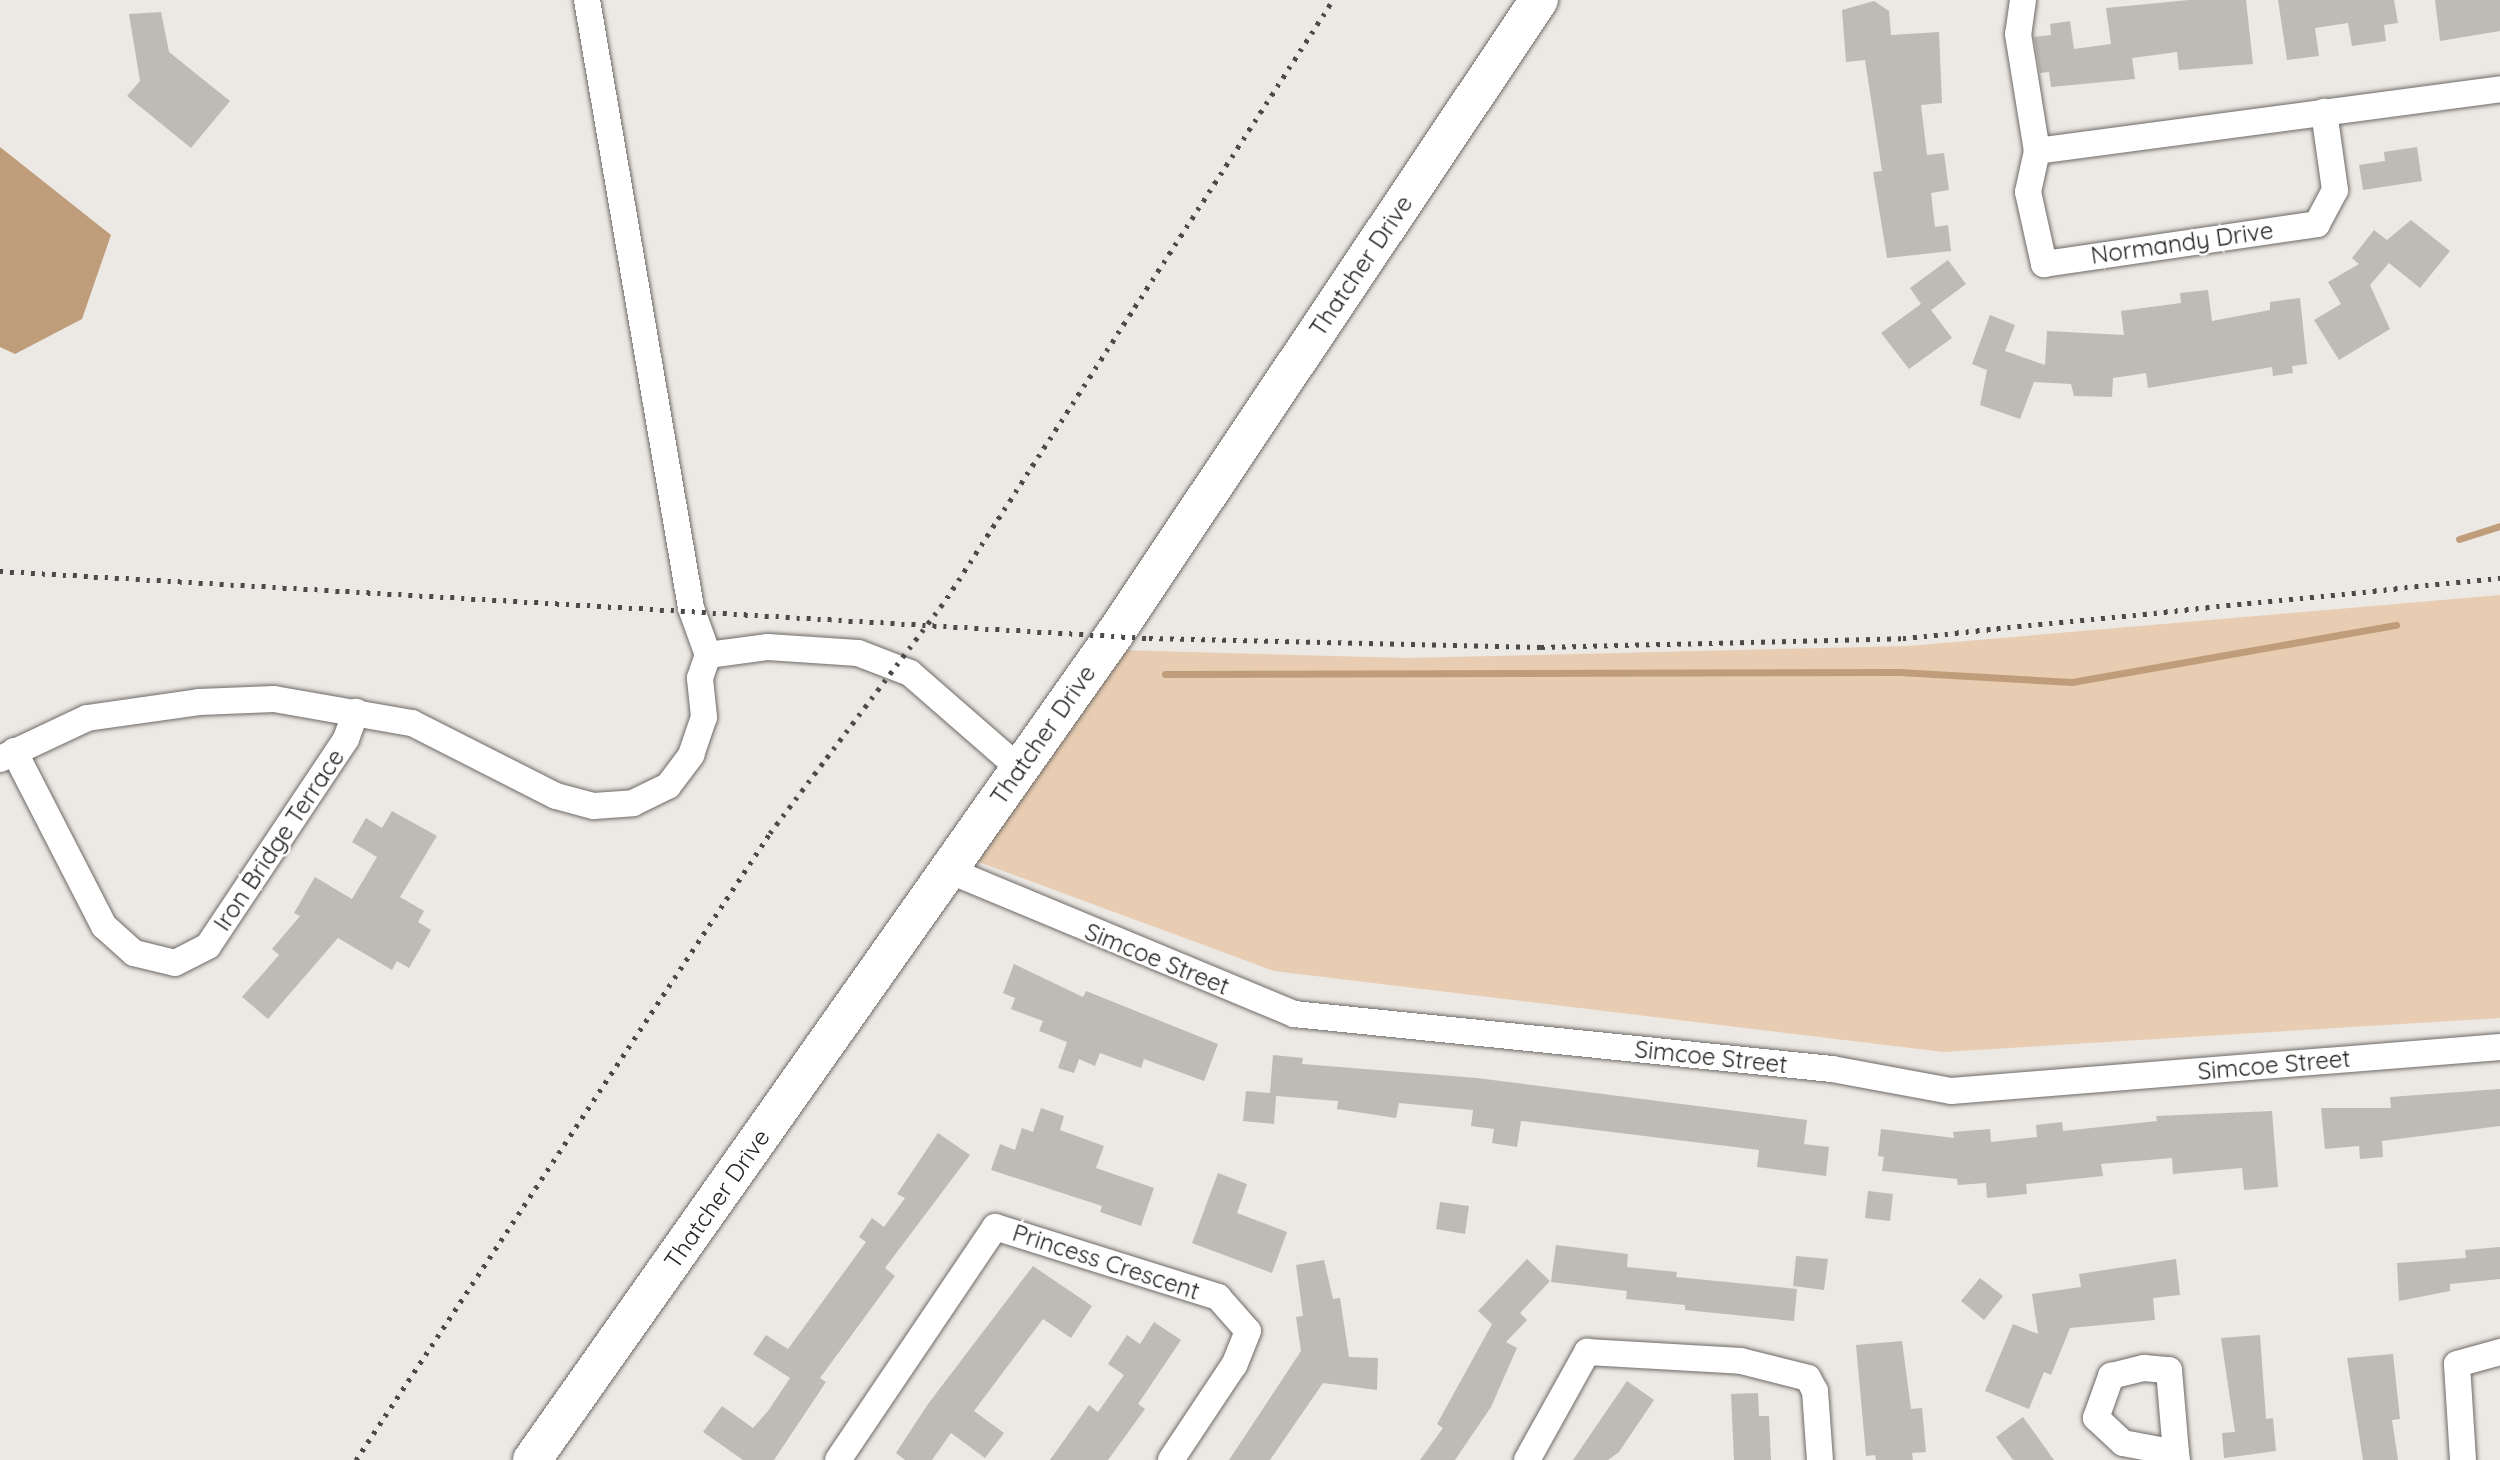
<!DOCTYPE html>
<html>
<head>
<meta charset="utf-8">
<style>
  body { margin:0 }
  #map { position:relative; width:2500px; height:1460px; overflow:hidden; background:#ece8e4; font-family:Quicksand,sans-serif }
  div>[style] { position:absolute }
  .green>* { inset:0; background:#e8cdb2 }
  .water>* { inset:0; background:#bf9d7b }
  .stream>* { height:7px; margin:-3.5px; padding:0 3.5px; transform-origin:3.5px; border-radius:3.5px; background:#bf9d7b }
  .building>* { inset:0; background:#bebbb7 }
  .roads { filter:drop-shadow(0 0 2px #6e6a67) drop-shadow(0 0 2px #6e6a67) }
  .street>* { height:26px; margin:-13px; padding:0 13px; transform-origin:13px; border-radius:13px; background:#fff }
  .secondary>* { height:38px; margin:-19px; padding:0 19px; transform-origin:19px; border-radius:19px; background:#fff }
  .rail>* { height:5px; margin-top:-2.5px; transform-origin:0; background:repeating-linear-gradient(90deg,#4c4a48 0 3.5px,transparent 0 10.5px) }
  span { translate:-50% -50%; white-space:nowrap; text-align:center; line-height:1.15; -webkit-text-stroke:5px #fff; paint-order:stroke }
  .street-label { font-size:24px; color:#232220 }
</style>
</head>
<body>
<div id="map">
  <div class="green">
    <i style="clip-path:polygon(2500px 595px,2500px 1018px,1944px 1052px,1274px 971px,979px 862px,979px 842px,1118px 650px,1407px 658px,1908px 646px)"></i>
  </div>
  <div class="water">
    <i style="clip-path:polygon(0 147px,111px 235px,82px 319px,15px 354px,0 347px)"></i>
  </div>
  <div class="stream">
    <i style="left:2459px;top:539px;width:43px;rotate:-17.6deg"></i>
    <i style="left:1165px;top:674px;width:734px;rotate:-0.16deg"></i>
    <i style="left:1899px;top:672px;width:173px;rotate:3.3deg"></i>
    <i style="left:2072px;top:682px;width:329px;rotate:-10deg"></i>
  </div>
  <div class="building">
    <i style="clip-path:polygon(2189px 0,2246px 0,2253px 64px,2179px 70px,2177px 52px,2132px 58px,2135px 79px,2051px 87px,2049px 72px,2040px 73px,2034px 37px,2051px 35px,2050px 24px,2070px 21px,2074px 49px,2111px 44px,2106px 8px)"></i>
    <i style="clip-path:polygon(2278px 0,2394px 0,2398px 23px,2384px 25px,2386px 41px,2352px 46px,2348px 23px,2315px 28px,2319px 56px,2287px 60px)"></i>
    <i style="clip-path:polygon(2435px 0,2500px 0,2500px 31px,2440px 41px)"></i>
    <i style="clip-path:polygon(1874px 1px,1889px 11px,1891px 35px,1939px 32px,1942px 103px,1921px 105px,1927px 155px,1944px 153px,1949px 190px,1931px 193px,1935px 227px,1948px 225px,1951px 251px,1887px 258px,1873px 172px,1882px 171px,1865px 60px,1846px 62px,1842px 10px)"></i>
    <i style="clip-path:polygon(161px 12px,169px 52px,230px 101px,191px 148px,127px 96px,140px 81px,129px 14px)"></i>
    <i style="clip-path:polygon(2417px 147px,2422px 181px,2363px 190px,2359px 165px,2385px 161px,2384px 152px)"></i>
    <i style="clip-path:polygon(2411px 220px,2450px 251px,2420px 288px,2389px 263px,2370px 285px,2390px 329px,2339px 360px,2314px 320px,2341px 304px,2328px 282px,2359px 264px,2352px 258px,2374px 230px,2387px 240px)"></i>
    <i style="clip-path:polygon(1948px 260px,1966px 284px,1931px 310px,1952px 338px,1909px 369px,1881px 333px,1921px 304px,1910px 288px)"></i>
    <i style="clip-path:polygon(2208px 290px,2212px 321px,2270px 310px,2270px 302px,2300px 298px,2307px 364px,2292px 366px,2293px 373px,2273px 376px,2272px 367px,2148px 388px,2146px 373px,2113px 378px,2112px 397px,2074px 396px,2071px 384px,2034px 382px,2020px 419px,1980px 405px,1987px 370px,1972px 364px,1990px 315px,2015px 325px,2005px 351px,2045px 365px,2047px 331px,2124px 335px,2121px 311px,2181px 303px,2180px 293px)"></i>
    <i style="clip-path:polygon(392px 811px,437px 836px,400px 897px,424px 911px,418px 922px,431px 930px,409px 968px,397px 961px,392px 970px,338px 938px,268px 1019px,242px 997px,279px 955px,272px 949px,300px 916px,294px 913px,315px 877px,352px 899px,377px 857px,352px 842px,366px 818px,382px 828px)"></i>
    <i style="clip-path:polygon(1014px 964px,1083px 997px,1086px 991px,1218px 1044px,1204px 1081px,1144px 1059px,1141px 1068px,1100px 1053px,1095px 1066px,1079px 1059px,1074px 1073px,1058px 1068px,1067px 1042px,1039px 1031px,1043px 1021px,1011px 1009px,1015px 998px,1003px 993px)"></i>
    <i style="clip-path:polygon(1273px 1055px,1303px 1058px,1302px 1064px,1477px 1078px,1807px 1120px,1804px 1144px,1829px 1147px,1826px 1176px,1757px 1167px,1759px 1150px,1521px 1121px,1517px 1147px,1492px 1143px,1494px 1129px,1471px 1126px,1473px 1110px,1399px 1103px,1396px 1118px,1337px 1109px,1338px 1101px,1276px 1096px,1274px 1124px,1243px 1121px,1246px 1091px,1270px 1093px)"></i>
    <i style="clip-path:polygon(2500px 1089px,2500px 1126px,2382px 1141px,2383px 1157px,2360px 1159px,2359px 1146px,2325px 1149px,2321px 1108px,2391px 1108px,2390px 1097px)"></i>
    <i style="clip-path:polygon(1041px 1108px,1064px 1116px,1060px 1130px,1104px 1146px,1096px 1168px,1154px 1188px,1141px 1226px,1100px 1212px,1102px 1206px,991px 1170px,1000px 1144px,1015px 1150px,1022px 1128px,1033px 1132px)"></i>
    <i style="clip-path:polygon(2272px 1111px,2278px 1187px,2244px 1190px,2242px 1168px,2173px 1174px,2172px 1158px,2101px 1164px,2103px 1176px,2026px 1184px,2027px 1194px,1987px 1198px,1986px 1183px,1958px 1185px,1957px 1179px,1882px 1171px,1884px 1157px,1878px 1156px,1881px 1129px,1954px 1138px,1953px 1132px,1990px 1129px,1991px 1142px,2037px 1137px,2036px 1125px,2062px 1122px,2063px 1131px,2157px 1121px,2156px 1116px)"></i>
    <i style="clip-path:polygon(938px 1133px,970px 1155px,885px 1268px,895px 1276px,820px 1378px,826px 1382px,774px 1460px,743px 1460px,703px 1432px,722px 1406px,753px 1428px,768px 1411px,790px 1378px,753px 1354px,766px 1335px,788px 1349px,866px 1242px,859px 1237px,872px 1218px,884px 1227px,905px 1198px,897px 1194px)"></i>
    <i style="clip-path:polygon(1218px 1173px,1247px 1184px,1237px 1213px,1287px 1232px,1272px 1273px,1192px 1243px)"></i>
    <i style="clip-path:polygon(1868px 1191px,1893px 1194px,1890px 1221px,1865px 1218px)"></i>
    <i style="clip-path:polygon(1440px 1202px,1469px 1206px,1465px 1234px,1436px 1229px)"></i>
    <i style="clip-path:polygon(1556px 1245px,1628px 1254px,1627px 1267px,1677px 1272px,1676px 1277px,1797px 1289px,1794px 1321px,1685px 1310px,1685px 1305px,1626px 1299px,1627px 1291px,1551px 1282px)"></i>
    <i style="clip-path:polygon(2500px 1247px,2500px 1279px,2450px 1284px,2450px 1291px,2399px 1301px,2397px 1263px,2466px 1258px,2465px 1250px)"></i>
    <i style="clip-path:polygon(1796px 1256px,1828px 1259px,1824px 1290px,1793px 1286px)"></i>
    <i style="clip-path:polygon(1527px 1259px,1550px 1281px,1520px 1313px,1527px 1320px,1506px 1342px,1517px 1348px,1491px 1407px,1455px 1460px,1420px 1460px,1443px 1428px,1437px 1424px,1492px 1324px,1478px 1311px)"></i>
    <i style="clip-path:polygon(2176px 1259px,2180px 1295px,2153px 1298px,2155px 1320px,2070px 1328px,2051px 1375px,2044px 1372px,2029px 1409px,1985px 1391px,2013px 1324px,2038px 1334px,2032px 1294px,2081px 1287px,2079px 1274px)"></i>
    <i style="clip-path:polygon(1324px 1260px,1333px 1299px,1340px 1298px,1349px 1357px,1378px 1358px,1377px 1390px,1323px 1383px,1270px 1460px,1229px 1460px,1301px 1351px,1296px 1317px,1303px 1316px,1296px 1265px)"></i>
    <i style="clip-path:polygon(1033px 1266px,1092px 1306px,1071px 1338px,1043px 1319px,974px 1411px,1004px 1433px,985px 1458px,951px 1433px,932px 1460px,905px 1460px,896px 1453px,928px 1404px)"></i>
    <i style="clip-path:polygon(1980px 1278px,2003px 1296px,1984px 1320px,1961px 1301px)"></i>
    <i style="clip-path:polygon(1154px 1322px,1181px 1340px,1138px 1404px,1145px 1409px,1108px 1460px,1050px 1460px,1089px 1405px,1098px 1412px,1124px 1375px,1108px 1364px,1127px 1335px,1140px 1344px)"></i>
    <i style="clip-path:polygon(2260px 1335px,2266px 1419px,2273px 1418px,2276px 1451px,2224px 1458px,2222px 1433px,2235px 1432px,2221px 1338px)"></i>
    <i style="clip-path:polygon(1902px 1341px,1911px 1409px,1922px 1408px,1926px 1452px,1912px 1453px,1913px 1460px,1876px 1460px,1875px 1455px,1866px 1456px,1856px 1345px)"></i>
    <i style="clip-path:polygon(2393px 1354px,2400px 1419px,2392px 1420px,2398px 1460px,2363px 1460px,2347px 1358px)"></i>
    <i style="clip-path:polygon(1627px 1381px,1654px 1400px,1619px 1452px,1608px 1460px,1573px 1460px)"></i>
    <i style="clip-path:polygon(1758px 1393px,1759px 1416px,1769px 1416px,1771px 1460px,1734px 1460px,1731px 1394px)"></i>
    <i style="clip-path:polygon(2023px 1417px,2054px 1460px,2013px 1460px,1996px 1437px)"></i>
  </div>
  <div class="roads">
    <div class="street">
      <i style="left:587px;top:0;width:617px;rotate:80.29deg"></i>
      <i style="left:691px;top:608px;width:50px;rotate:70.1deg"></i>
      <i style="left:2023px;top:0;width:34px;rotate:98deg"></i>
      <i style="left:2018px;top:34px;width:119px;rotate:80.8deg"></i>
      <i style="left:2037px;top:151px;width:467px;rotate:-7.6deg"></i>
      <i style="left:2037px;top:151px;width:42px;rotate:102.4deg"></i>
      <i style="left:2028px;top:192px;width:74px;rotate:77.5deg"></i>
      <i style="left:2044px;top:264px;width:276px;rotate:-8.3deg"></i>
      <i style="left:2317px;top:224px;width:38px;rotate:-62deg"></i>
      <i style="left:2335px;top:190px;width:79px;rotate:-98deg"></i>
      <i style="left:14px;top:751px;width:197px;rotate:62.8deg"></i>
      <i style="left:104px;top:926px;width:40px;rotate:42deg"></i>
      <i style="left:134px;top:953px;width:42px;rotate:13.7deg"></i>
      <i style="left:175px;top:963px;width:37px;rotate:-27deg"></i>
      <i style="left:208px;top:946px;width:249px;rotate:-56.3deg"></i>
      <i style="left:346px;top:739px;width:29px;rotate:-70deg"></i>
      <i style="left:0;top:759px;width:96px;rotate:-25.2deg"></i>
      <i style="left:87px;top:718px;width:113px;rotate:-8.1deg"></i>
      <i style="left:199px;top:702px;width:75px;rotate:-2.3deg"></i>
      <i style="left:274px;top:699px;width:140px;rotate:9.9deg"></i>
      <i style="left:412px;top:723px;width:161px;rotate:26.9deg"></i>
      <i style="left:556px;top:796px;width:39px;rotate:15deg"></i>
      <i style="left:594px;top:806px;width:39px;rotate:-4deg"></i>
      <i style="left:633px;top:803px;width:39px;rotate:-26deg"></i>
      <i style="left:668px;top:786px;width:39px;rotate:-53deg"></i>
      <i style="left:691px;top:755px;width:40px;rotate:-71.1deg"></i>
      <i style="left:704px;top:717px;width:39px;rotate:-96deg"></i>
      <i style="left:700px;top:678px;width:24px;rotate:-71deg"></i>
      <i style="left:708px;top:655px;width:61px;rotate:-7.6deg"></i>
      <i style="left:768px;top:647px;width:90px;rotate:3.8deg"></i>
      <i style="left:858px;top:653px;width:56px;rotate:21deg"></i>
      <i style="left:910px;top:673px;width:146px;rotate:41.1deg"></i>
      <i style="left:948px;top:870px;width:375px;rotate:22.6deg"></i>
      <i style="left:1294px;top:1014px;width:541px;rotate:5.84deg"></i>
      <i style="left:1832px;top:1069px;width:121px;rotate:10.5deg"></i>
      <i style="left:1951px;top:1091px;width:551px;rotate:-4.58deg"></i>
      <i style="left:2176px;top:1453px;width:54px;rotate:-169.3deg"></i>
      <i style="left:2123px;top:1443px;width:37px;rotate:-137deg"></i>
      <i style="left:2096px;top:1418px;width:45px;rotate:-70.3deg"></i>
      <i style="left:2111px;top:1376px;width:34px;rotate:-14deg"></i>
      <i style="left:2144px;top:1368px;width:25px;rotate:5deg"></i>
      <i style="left:2169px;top:1370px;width:83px;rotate:85.2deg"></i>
      <i style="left:2176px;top:1453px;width:7px;rotate:82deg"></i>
      <i style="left:838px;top:1460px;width:281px;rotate:-56deg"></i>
      <i style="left:995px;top:1227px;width:234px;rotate:17.4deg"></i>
      <i style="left:1218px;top:1297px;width:45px;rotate:48.6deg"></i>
      <i style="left:1248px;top:1331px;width:37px;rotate:112deg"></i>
      <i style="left:1234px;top:1365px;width:114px;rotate:123.6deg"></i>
      <i style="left:1527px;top:1460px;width:124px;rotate:-60.9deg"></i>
      <i style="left:1587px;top:1352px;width:154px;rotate:3.3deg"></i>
      <i style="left:1741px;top:1361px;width:69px;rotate:14.2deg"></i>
      <i style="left:1808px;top:1378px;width:15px;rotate:62deg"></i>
      <i style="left:1815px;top:1391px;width:69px;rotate:85.9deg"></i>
      <i style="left:2463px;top:1460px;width:96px;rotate:-93.6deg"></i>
      <i style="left:2457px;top:1364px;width:45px;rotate:-15.6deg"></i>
    </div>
    <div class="secondary">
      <i style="left:532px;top:1460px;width:1010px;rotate:-54.8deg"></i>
      <i style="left:1114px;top:635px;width:764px;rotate:-56.21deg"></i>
    </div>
  </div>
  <div class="rail">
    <i style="left:0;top:571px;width:1151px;rotate:3.34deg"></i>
    <i style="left:1149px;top:638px;width:392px;rotate:1.3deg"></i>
    <i style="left:1541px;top:647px;width:362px;rotate:-1.4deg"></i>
    <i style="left:1903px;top:638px;width:600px;rotate:-5.74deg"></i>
    <i style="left:356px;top:1460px;width:751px;rotate:-56.56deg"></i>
    <i style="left:770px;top:833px;width:294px;rotate:-53deg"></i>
    <i style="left:947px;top:598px;width:712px;rotate:-57.16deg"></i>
  </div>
  <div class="street-label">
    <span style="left:2182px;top:243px;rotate:-8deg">Normandy Drive</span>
    <span style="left:1361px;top:266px;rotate:-56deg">Thatcher Drive</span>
    <span style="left:1043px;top:735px;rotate:-55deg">Thatcher Drive</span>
    <span style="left:279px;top:840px;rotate:-56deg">Iron Bridge Terrace</span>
    <span style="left:1157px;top:959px;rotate:22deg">Simcoe Street</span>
    <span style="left:1711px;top:1057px;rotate:6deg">Simcoe Street</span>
    <span style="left:2274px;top:1065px;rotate:-5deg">Simcoe Street</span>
    <span style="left:717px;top:1199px;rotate:-55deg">Thatcher Drive</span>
    <span style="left:1106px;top:1262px;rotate:18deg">Princess Crescent</span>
  </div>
</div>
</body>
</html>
